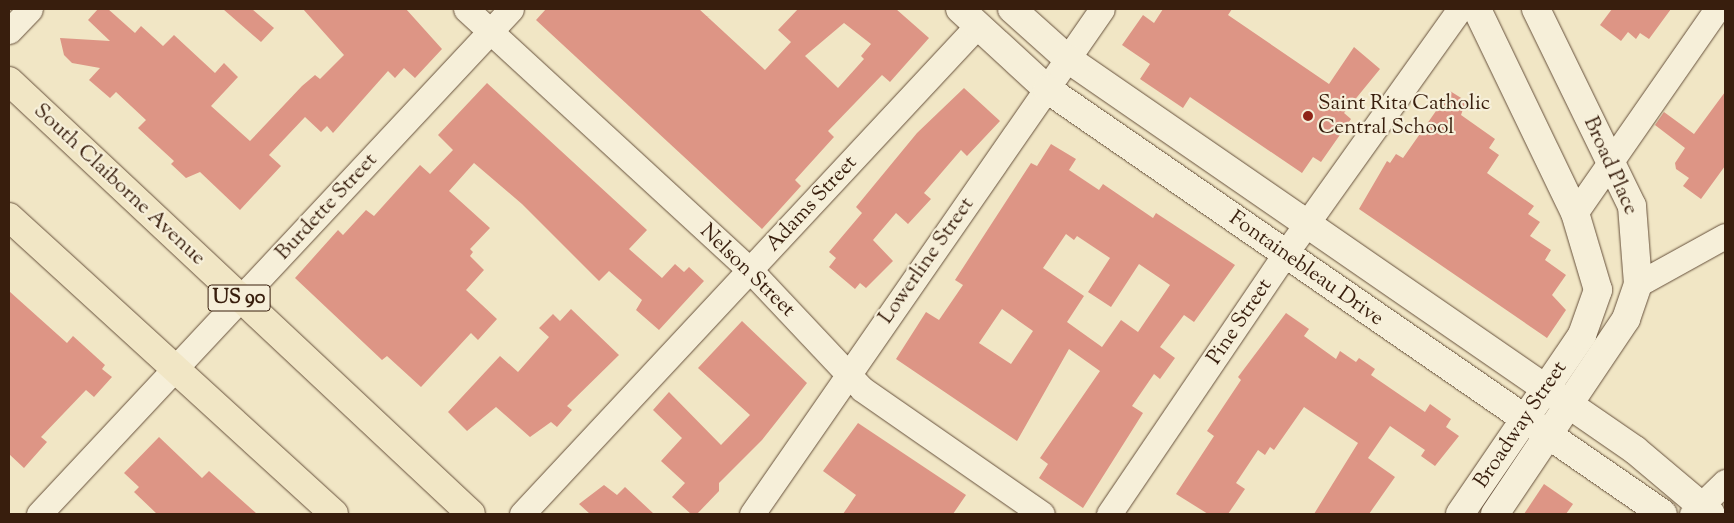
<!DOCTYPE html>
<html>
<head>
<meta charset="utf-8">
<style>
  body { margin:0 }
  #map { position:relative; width:1734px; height:523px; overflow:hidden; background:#f1e6c5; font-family:"Sorts Mill Goudy",serif }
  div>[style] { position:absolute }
  .building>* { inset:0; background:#dd9585 }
  .roads { filter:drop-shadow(0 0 1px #66503b) drop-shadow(0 0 1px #66503b) }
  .street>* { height:25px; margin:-12.5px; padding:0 12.5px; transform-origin:12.5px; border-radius:12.5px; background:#f6efd9 }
  .secondary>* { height:28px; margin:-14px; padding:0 14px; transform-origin:14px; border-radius:14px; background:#f6efd9 }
  .primary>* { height:28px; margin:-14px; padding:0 14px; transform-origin:14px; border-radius:14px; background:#f1e6c5 }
  .dots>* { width:14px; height:14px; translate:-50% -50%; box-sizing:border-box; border:2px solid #f6efd9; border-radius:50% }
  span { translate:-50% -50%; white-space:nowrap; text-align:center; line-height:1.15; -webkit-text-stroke:4.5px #f6efd9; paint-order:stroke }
  .shield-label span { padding:1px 4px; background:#f6efd9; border:1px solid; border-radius:4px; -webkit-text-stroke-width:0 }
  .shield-label { font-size:20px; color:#381e0d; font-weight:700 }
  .poi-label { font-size:21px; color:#381e0d }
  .left { translate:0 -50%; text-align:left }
  .street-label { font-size:21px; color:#381e0d }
  .frame { position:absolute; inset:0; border:10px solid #381e0d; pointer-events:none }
</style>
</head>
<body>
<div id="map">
  <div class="building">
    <i style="clip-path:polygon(98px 9px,108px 9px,135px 33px,141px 26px,163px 46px,174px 35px,215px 73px,224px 63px,238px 77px,211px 106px,250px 141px,302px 86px,315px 75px,320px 79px,344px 55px,303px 9px,406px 9px,442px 49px,415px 78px,404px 68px,395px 78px,388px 71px,333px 133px,327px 126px,321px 132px,305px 117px,269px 155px,281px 166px,240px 210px,200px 172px,186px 178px,171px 164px,174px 161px,138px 128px,146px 120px,116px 92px,110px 98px,89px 80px,100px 68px,72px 63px,64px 55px,60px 38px,110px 41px,88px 20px)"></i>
    <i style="clip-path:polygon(223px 9px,252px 9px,274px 28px,261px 42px)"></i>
    <i style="clip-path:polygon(evenodd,546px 9px,699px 9px,765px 70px,791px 42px,778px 30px,798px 9px,896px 9px,929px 38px,890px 82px,882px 75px,828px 131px,834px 137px,795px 180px,801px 186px,762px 229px,536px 20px,546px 9px,844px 23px,871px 44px,861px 56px,864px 59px,838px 88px,805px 56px,844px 23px)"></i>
    <i style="clip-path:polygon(1163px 9px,1232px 9px,1228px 15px,1329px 84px,1354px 47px,1380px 69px,1344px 113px,1351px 119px,1321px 162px,1313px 157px,1302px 173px,1190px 97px,1183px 108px,1140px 79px,1150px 64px,1122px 45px,1143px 15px,1154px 23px)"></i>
    <i style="clip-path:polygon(1612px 9px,1671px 9px,1649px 39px,1640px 33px,1636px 39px,1628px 32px,1621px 41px,1600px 25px)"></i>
    <i style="clip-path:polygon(487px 83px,647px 230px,629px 249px,662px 278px,675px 264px,684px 272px,689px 267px,704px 281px,659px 330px,636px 310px,642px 300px,609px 271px,599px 281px,522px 204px,474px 163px,449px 191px,490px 228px,470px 249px,473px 252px,470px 256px,484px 270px,466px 290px,497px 319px,478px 340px,471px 333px,421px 387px,387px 356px,382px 360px,295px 278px,338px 230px,343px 235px,366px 210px,374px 216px,420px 165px,430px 174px,453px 150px,438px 135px)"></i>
    <i style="clip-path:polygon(964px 88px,1000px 121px,967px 156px,961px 150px,924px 193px,931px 199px,908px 224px,896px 213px,873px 240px,893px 261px,866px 288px,860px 283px,855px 289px,829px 267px,836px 258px,829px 252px,862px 213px,856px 207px,917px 133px)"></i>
    <i style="clip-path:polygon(1450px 91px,1466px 101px,1461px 115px,1495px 139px,1489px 148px,1499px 155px,1487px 173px,1534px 206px,1528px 214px,1540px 222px,1530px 236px,1551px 250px,1545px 260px,1566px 275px,1552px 295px,1566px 310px,1547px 338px,1359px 209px,1387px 161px,1390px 163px,1396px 154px,1403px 158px)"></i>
    <i style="clip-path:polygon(1725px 92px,1725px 166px,1701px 199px,1683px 186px,1689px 178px,1676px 169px,1675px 163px,1685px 148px,1655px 125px,1664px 112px,1694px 134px)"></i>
    <i style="clip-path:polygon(evenodd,1051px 144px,1076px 159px,1069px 170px,1099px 190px,1103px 184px,1153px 218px,1156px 213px,1235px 265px,1194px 322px,1184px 315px,1160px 347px,1175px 358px,1160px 379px,1154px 374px,1132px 406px,1143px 413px,1083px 508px,1039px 478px,1048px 464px,1040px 458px,1100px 371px,1069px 349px,1017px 441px,896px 359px,926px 312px,939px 320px,963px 285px,955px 280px,1031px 163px,1037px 166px,1051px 144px,1066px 234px,1074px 240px,1077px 236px,1110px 258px,1088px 292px,1111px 307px,1139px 264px,1170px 285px,1138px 332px,1121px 320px,1102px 347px,1067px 322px,1084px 296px,1043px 268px,1066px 234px,1051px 144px,1002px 309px,1033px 331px,1011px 364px,979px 343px,1002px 309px)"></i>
    <i style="clip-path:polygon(9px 291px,67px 343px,73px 336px,105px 365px,102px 369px,112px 377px,94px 397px,86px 390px,41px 437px,47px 442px,24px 468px,9px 454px)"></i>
    <i style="clip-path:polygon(571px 309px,619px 355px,567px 406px,572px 410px,557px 427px,551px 422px,530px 437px,496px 407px,467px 431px,448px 412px,500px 356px,518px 372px,549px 337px,539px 328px,553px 314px,560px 321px)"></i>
    <i style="clip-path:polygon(1286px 313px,1309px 329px,1304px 336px,1336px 359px,1340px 351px,1356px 362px,1359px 358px,1375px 369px,1371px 375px,1425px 412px,1430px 404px,1451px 419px,1446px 427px,1459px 436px,1435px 466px,1421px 456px,1425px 450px,1390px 426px,1368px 458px,1395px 477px,1369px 514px,1314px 514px,1358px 443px,1304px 407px,1274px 450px,1270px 447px,1265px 455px,1258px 450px,1236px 483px,1245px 489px,1228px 514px,1208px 514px,1176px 494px,1214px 436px,1207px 431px,1241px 380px,1238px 377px)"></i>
    <i style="clip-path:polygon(742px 321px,807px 383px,762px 440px,719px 483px,719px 491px,697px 514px,691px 514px,672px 497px,685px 483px,661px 461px,682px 438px,653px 410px,669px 392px,721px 445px,750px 415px,698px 368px)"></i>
    <i style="clip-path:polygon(858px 423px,966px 495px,953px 514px,843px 514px,856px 495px,823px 471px)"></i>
    <i style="clip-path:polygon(159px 437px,202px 478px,209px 471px,257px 514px,157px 514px,134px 492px,139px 487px,124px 473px)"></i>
    <i style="clip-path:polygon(1544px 484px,1573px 504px,1566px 514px,1524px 514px)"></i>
    <i style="clip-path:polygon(604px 485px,617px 495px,625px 487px,654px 514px,590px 514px,579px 504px)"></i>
  </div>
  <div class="roads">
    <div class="street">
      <i style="left:466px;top:9px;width:386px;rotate:42.6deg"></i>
      <i style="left:750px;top:270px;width:163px;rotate:46.7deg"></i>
      <i style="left:862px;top:389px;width:219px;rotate:34.8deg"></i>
      <i style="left:9px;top:31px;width:30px;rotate:-46deg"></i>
      <i style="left:1575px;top:213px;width:249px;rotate:-55.2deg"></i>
      <i style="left:1638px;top:284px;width:99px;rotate:-28.9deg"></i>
      <i style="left:39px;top:514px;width:691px;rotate:-46.93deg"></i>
      <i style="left:522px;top:514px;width:669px;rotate:-47deg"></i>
      <i style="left:752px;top:514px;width:614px;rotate:-55.28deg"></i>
      <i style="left:1109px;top:514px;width:314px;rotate:-55.9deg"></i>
      <i style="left:1285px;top:254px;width:301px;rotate:-54.5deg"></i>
      <i style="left:1692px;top:514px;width:46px;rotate:-44.1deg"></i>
    </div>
    <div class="secondary">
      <i style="left:960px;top:9px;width:118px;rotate:42.6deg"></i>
      <i style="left:1047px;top:89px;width:748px;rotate:34.6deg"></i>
      <i style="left:1012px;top:9px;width:75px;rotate:41.8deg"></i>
      <i style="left:1068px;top:59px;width:689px;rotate:34.59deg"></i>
      <i style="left:1635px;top:450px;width:99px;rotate:40.1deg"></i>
      <i style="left:1460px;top:514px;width:217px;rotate:-55.7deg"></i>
      <i style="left:1582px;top:335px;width:48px;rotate:-70.4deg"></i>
      <i style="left:1598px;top:290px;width:80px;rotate:-106.6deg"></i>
      <i style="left:1575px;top:213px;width:226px;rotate:-115.7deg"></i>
      <i style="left:1495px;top:514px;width:235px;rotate:-56.1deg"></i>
      <i style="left:1626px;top:319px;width:37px;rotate:-71deg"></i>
      <i style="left:1638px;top:284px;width:78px;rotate:-94.4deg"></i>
      <i style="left:1632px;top:206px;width:219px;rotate:-116deg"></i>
    </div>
    <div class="primary">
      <i style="left:9px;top:81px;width:633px;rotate:43.14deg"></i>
      <i style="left:9px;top:217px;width:440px;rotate:42.4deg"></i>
    </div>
  </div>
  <div class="dots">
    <i style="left:1308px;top:116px;background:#8f2418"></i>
  </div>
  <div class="shield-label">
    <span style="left:239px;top:298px">US 90</span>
  </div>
  <div class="poi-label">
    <span class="left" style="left:1318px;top:116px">Saint Rita Catholic<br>Central School</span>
  </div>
  <div class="street-label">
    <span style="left:1610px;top:166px;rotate:66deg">Broad Place</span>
    <span style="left:119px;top:185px;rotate:43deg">South Claiborne Avenue</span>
    <span style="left:812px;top:204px;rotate:-47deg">Adams Street</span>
    <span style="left:327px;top:207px;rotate:-47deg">Burdette Street</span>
    <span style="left:927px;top:261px;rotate:-55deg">Lowerline Street</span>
    <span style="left:1306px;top:269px;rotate:35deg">Fontainebleau Drive</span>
    <span style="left:747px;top:271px;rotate:44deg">Nelson Street</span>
    <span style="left:1240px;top:322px;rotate:-56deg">Pine Street</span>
    <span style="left:1521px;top:425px;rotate:-56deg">Broadway Street</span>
  </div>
  <div class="frame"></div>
</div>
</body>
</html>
